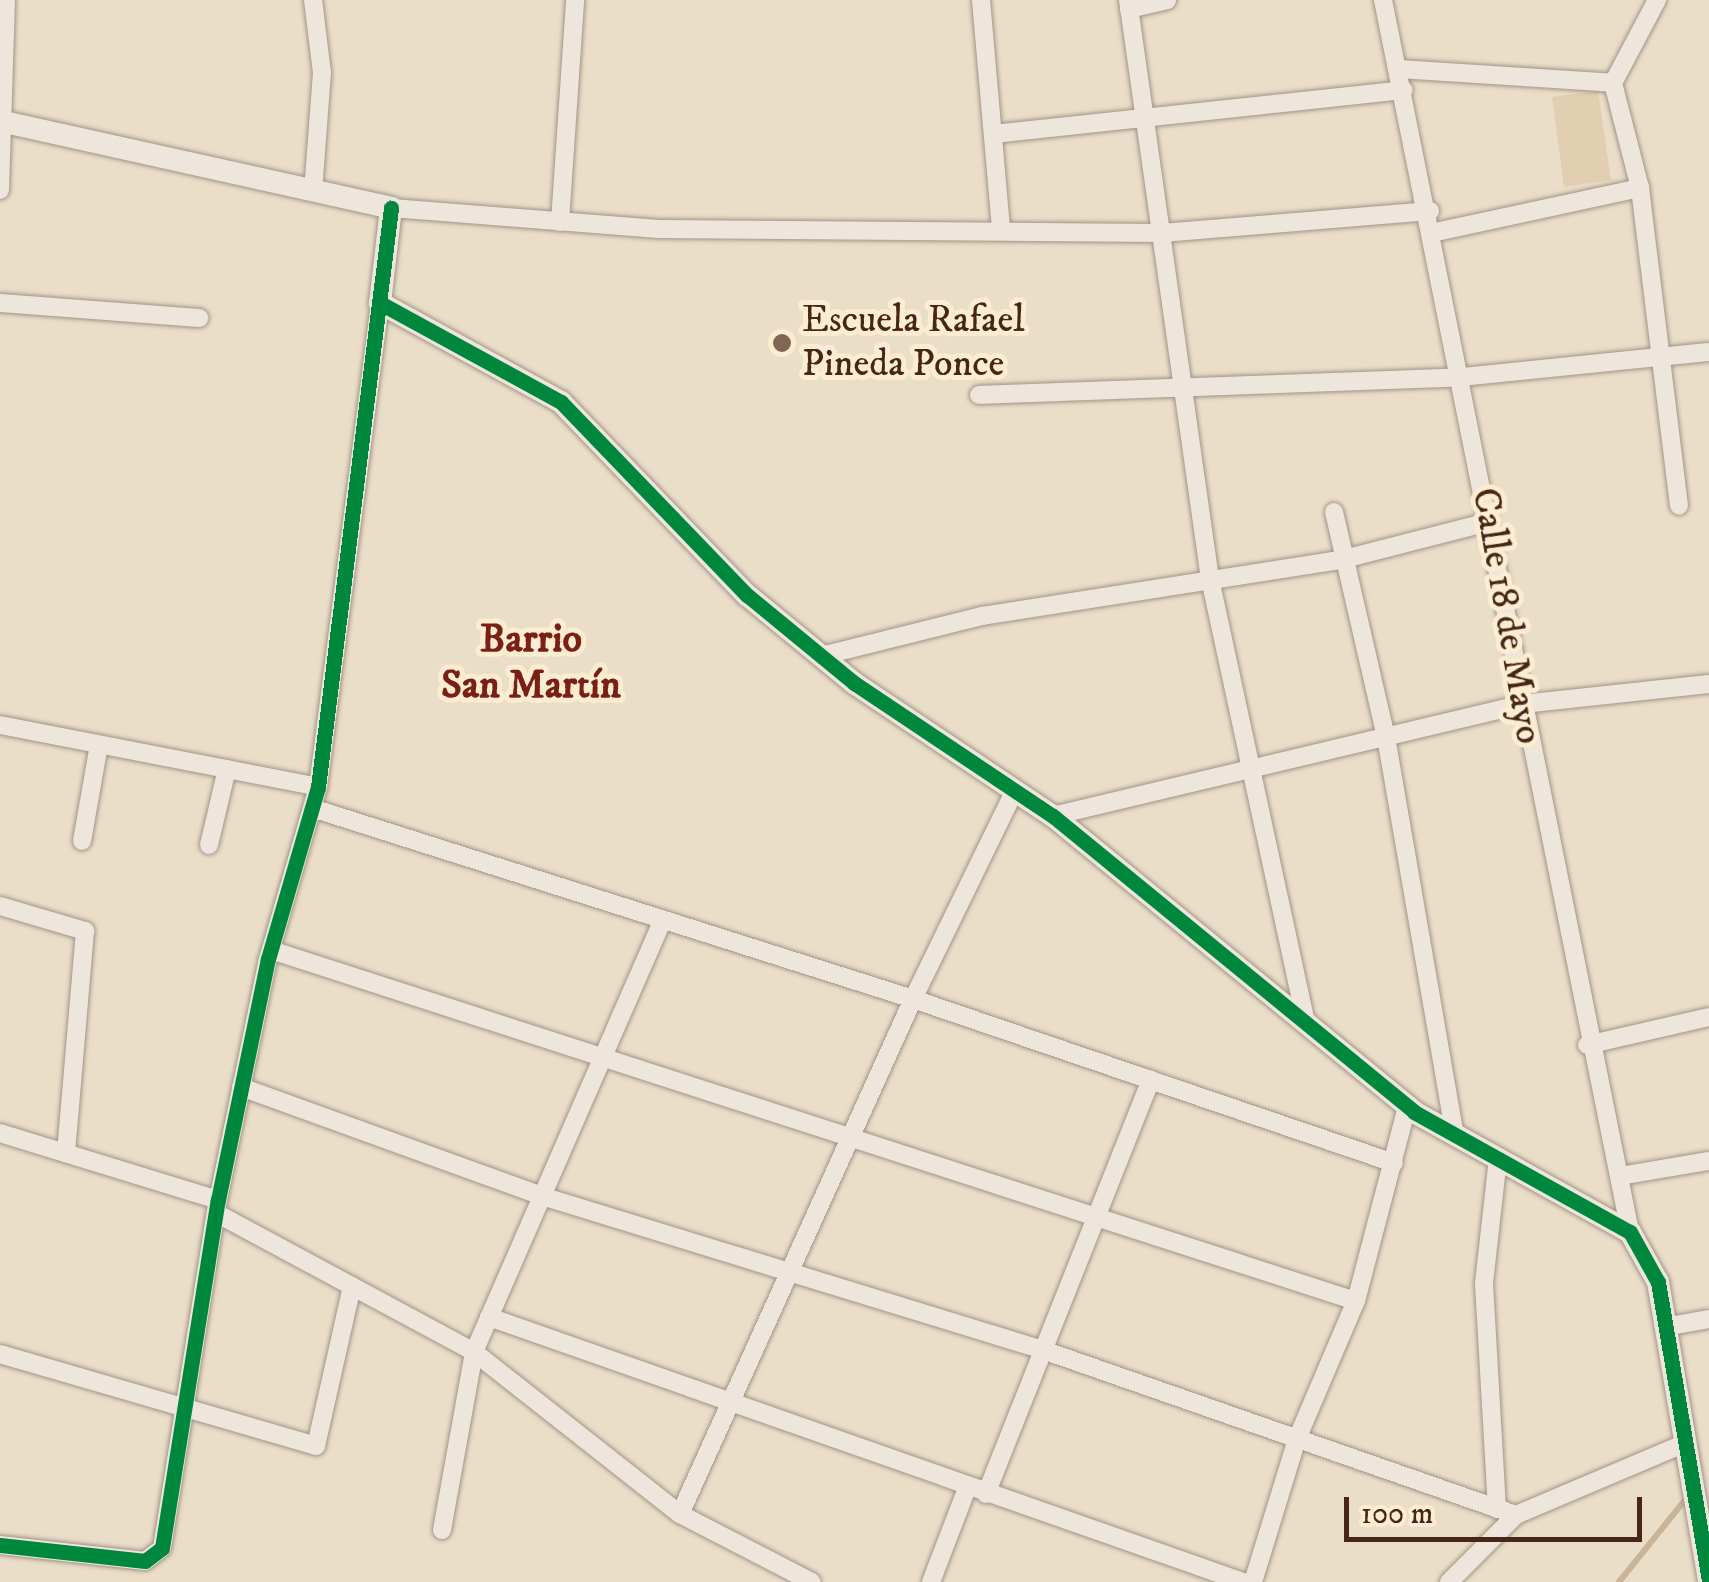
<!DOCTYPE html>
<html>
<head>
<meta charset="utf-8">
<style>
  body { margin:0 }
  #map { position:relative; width:1709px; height:1582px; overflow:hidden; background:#ebdec8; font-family:"IM FELL DW Pica",serif }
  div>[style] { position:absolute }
  .green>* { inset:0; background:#e2ceb1 }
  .stream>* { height:6px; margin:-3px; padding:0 3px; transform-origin:3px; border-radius:3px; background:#cab498 }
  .roads { filter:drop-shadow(0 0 2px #a09487) drop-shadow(0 0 2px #a09487) }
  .minor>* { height:18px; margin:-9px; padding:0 9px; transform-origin:9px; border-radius:9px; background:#eee6dc }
  .tertiary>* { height:22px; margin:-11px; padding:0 11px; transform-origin:11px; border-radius:11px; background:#eee6dc }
  .cycleway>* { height:15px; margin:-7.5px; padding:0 7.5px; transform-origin:7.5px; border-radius:7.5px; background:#00873e }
  .dots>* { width:28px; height:28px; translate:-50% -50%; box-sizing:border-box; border:5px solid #fbecd2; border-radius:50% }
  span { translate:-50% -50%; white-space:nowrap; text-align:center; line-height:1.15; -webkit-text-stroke:10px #fbecd2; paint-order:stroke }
  .poi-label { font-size:38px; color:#462717 }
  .left { translate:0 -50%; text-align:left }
  .street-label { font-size:38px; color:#462717 }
  .neighbourhood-label { font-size:40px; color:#7a1f14; font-weight:700 }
  .scale { position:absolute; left:1344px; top:1497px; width:298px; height:45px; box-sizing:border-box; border:5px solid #462717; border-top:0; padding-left:12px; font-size:30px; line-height:35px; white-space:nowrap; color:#462717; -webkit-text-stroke:8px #fbecd2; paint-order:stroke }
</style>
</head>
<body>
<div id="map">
  <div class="green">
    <i style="clip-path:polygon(1598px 91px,1611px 180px,1564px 187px,1552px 97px)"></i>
  </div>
  <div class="stream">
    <i style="left:1619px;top:1582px;width:112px;rotate:-51.2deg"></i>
  </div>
  <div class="roads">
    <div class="minor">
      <i style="left:981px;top:0;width:228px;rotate:85deg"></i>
      <i style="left:1128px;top:0;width:585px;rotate:81.94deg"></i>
      <i style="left:1210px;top:579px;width:455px;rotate:77.8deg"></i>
      <i style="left:1383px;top:0;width:1257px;rotate:78.66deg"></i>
      <i style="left:1129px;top:9px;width:39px;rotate:-13deg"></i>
      <i style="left:1399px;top:69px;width:214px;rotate:3.7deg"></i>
      <i style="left:993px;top:134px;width:413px;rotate:-6.1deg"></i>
      <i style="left:1640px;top:188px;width:320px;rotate:83deg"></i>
      <i style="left:0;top:190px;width:190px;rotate:-88.2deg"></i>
      <i style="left:313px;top:192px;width:119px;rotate:-85.7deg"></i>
      <i style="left:322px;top:73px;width:74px;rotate:-97deg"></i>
      <i style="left:391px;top:208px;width:269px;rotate:4.5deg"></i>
      <i style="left:659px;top:229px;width:503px;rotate:0.46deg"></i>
      <i style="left:1162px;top:233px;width:269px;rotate:-4.7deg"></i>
      <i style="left:560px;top:222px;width:223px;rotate:-86.1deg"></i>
      <i style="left:1436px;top:232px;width:209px;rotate:-12.2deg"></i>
      <i style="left:1640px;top:188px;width:108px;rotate:-104.4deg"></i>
      <i style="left:1613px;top:83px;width:94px;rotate:-62.1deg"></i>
      <i style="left:0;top:303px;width:200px;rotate:4.3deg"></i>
      <i style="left:979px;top:395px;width:483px;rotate:-2.1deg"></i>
      <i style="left:1462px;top:377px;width:248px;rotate:-5.8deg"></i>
      <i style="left:1334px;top:512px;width:231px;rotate:77deg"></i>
      <i style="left:1386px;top:737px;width:404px;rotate:80.2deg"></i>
      <i style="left:821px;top:656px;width:166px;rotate:-14deg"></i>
      <i style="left:982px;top:616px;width:366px;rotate:-8.9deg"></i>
      <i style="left:1344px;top:559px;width:149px;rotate:-14.4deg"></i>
      <i style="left:0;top:725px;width:324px;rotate:11deg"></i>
      <i style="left:1014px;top:792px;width:230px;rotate:116deg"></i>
      <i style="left:913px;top:999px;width:508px;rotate:18.83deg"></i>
      <i style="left:312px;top:808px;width:631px;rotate:17.63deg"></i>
      <i style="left:913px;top:999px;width:565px;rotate:114.34deg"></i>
      <i style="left:1053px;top:816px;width:482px;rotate:-13.4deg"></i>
      <i style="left:1522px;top:704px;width:188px;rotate:-6.1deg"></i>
      <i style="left:82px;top:841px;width:97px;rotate:-80deg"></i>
      <i style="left:209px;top:845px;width:78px;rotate:-76.7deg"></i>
      <i style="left:0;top:906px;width:89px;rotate:16.4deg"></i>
      <i style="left:85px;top:931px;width:223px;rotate:94.9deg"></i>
      <i style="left:271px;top:950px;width:1140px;rotate:17.93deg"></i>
      <i style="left:1587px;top:1045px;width:125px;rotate:-12.9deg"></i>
      <i style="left:241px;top:1087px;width:323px;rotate:19.9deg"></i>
      <i style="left:545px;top:1197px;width:521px;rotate:17.08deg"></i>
      <i style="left:1043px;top:1350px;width:501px;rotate:19.23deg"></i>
      <i style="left:1516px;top:1515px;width:95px;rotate:135deg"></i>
      <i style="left:0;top:1133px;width:228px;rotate:17.1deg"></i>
      <i style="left:1620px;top:1176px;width:90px;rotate:-9.6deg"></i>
      <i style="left:216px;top:1213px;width:293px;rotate:28.3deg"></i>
      <i style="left:474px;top:1352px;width:262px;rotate:38.2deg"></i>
      <i style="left:680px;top:1514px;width:148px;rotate:27.3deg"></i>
      <i style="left:489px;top:1317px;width:799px;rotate:19.36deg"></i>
      <i style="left:1664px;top:1327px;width:46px;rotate:-10.1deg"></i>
      <i style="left:0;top:1354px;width:329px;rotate:16.2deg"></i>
      <i style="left:316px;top:1446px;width:164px;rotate:-77.3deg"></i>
      <i style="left:986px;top:1494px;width:446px;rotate:-68.3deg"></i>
      <i style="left:1497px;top:1509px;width:226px;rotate:-93.3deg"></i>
      <i style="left:1484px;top:1283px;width:125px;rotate:-83.6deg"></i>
      <i style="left:1516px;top:1515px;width:181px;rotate:-23deg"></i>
      <i style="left:442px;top:1530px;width:181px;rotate:-79.8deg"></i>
      <i style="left:474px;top:1352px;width:472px;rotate:-66.4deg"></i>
      <i style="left:0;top:1545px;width:146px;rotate:6.3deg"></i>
      <i style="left:145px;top:1561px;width:21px;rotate:-37deg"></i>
      <i style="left:162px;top:1548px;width:352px;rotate:-80.9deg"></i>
      <i style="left:218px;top:1200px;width:246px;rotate:-78.3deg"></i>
      <i style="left:268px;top:959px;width:179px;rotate:-73.8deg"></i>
      <i style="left:318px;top:787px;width:488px;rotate:-82.7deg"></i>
      <i style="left:931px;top:1582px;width:101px;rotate:-69deg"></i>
      <i style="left:1253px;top:1582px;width:150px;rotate:-72.9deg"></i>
      <i style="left:1297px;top:1439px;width:150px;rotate:-66.9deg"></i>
      <i style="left:1356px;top:1301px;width:202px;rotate:-75.3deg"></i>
    </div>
    <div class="tertiary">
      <i style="left:0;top:121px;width:401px;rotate:12.5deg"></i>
      <i style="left:391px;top:208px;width:96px;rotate:96.6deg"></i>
      <i style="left:380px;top:303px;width:206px;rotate:28.7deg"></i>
      <i style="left:561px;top:402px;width:268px;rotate:46.1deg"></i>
      <i style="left:747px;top:595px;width:139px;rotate:39.4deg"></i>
      <i style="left:854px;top:683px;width:239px;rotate:33.8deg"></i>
      <i style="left:1053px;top:816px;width:467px;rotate:39.3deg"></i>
      <i style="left:1414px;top:1112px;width:247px;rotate:29.1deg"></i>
      <i style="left:1630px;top:1232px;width:57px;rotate:60.8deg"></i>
      <i style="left:1658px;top:1282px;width:302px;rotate:80.3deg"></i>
    </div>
  </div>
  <div class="cycleway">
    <i style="left:380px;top:303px;width:206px;rotate:28.7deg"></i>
    <i style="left:561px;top:402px;width:268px;rotate:46.1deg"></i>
    <i style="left:747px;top:595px;width:139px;rotate:39.4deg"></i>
    <i style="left:854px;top:683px;width:239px;rotate:33.8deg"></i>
    <i style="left:1053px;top:816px;width:467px;rotate:39.3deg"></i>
    <i style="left:1414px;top:1112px;width:247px;rotate:29.1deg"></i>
    <i style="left:1630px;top:1232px;width:57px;rotate:60.8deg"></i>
    <i style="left:1658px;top:1282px;width:302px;rotate:80.3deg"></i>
    <i style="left:0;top:1545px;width:146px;rotate:6.3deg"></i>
    <i style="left:145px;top:1561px;width:21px;rotate:-37deg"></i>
    <i style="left:162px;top:1548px;width:352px;rotate:-80.9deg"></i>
    <i style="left:218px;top:1200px;width:246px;rotate:-78.3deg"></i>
    <i style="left:268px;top:959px;width:179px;rotate:-73.8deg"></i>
    <i style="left:318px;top:787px;width:584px;rotate:-82.81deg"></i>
  </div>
  <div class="dots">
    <i style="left:782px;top:343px;background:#806755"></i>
  </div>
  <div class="poi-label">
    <span class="left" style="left:802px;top:343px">Escuela Rafael<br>Pineda Ponce</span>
  </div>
  <div class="street-label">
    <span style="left:1506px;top:616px;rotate:80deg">Calle 18 de Mayo</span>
  </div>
  <div class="neighbourhood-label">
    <span style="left:531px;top:663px">Barrio<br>San Martín</span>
  </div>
  <div class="scale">100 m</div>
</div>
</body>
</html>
